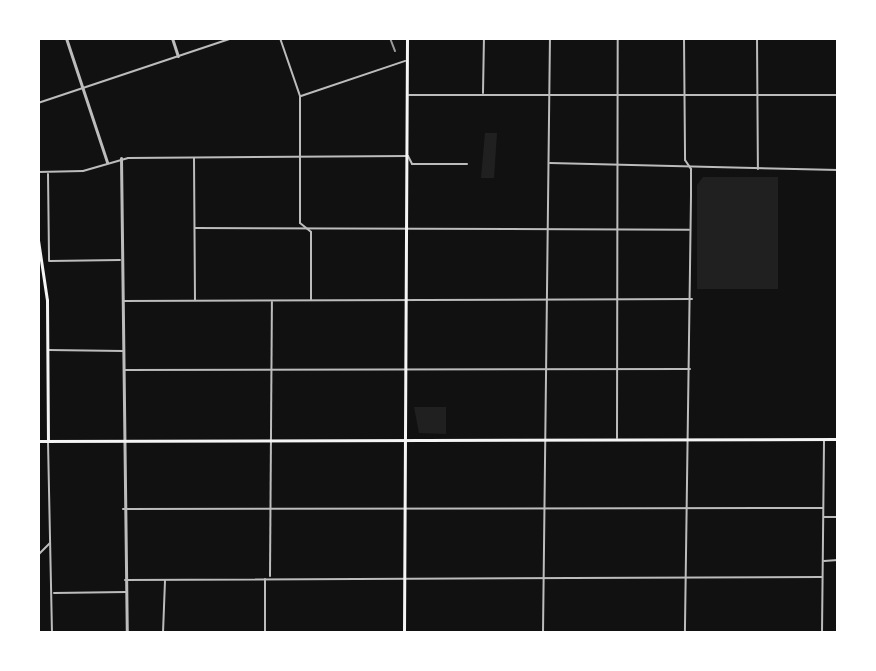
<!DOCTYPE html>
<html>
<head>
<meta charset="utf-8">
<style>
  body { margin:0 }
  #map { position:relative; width:876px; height:671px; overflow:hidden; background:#111; font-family:Figtree,sans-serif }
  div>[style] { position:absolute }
  .green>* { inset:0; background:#202020 }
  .minor>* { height:2px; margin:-1px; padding:0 1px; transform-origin:1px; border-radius:1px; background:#bcbcbc }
  .tertiary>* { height:3px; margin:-1.5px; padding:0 1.5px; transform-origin:1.5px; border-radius:1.5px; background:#bcbcbc }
  .secondary>* { height:3px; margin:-1.5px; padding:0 1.5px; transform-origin:1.5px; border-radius:1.5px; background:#f5f5f5 }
  .primary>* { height:3px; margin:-1.5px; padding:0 1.5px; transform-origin:1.5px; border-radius:1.5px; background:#f5f5f5 }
  .tram>* { height:2px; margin:-1px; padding:0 1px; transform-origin:1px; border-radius:1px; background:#9a9a9a }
  span { translate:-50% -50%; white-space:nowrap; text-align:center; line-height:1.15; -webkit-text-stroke:6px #fff; paint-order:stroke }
  .frame { position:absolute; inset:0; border:40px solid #fff; pointer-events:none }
</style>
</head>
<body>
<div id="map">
  <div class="green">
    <i style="clip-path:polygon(485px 133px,497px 133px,494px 178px,481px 178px)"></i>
    <i style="clip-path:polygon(703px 177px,778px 177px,778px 289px,697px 289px,697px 185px)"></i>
    <i style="clip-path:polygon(414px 407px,446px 407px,446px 434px,419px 433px)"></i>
  </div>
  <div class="minor">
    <i style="left:280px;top:38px;width:61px;rotate:71deg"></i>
    <i style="left:300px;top:96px;width:127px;rotate:90deg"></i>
    <i style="left:300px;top:223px;width:14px;rotate:39deg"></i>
    <i style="left:311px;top:232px;width:68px;rotate:90deg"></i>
    <i style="left:684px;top:38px;width:122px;rotate:89.5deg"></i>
    <i style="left:685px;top:160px;width:11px;rotate:56deg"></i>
    <i style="left:691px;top:169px;width:27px;rotate:90deg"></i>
    <i style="left:691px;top:196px;width:437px;rotate:90.8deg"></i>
    <i style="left:757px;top:38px;width:131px;rotate:89.6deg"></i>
    <i style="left:483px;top:93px;width:55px;rotate:-89deg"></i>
    <i style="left:409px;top:95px;width:429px"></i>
    <i style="left:301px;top:96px;width:110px;rotate:-18.6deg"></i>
    <i style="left:38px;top:103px;width:205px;rotate:-18.5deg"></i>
    <i style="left:194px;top:158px;width:142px;rotate:89.6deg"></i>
    <i style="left:550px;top:163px;width:288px;rotate:1.4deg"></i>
    <i style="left:38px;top:172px;width:45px;rotate:-1.3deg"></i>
    <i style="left:83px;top:171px;width:47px;rotate:-16.1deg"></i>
    <i style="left:128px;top:158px;width:280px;rotate:-0.4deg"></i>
    <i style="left:408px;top:156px;width:9px;rotate:63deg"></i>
    <i style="left:412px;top:164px;width:55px"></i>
    <i style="left:48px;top:174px;width:87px;rotate:89.3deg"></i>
    <i style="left:195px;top:228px;width:494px;rotate:0.2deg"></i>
    <i style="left:50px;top:261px;width:70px;rotate:-0.8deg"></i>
    <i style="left:123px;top:301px;width:569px;rotate:-0.2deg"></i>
    <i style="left:49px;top:350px;width:74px;rotate:0.8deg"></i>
    <i style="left:124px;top:370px;width:566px;rotate:-0.1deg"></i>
    <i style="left:617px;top:438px;width:400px;rotate:-89.9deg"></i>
    <i style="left:48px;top:442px;width:191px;rotate:88.8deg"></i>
    <i style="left:123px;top:509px;width:700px;rotate:-0.08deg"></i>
    <i style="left:824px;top:517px;width:14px"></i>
    <i style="left:38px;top:555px;width:17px;rotate:-45deg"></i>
    <i style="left:824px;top:561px;width:14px;rotate:-4deg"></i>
    <i style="left:270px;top:576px;width:274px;rotate:-89.6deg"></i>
    <i style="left:125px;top:580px;width:697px;rotate:-0.25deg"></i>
    <i style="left:54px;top:593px;width:72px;rotate:-0.8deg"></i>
    <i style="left:163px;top:633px;width:53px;rotate:-87.8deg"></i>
    <i style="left:265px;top:633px;width:54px;rotate:-90deg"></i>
    <i style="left:543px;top:633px;width:595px;rotate:-89.33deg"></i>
    <i style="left:822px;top:633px;width:193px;rotate:-89.4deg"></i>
  </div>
  <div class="tertiary">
    <i style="left:66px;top:38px;width:131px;rotate:71.7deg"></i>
    <i style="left:172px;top:38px;width:19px;rotate:72deg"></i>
    <i style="left:121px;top:158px;width:475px;rotate:89.3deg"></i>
  </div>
  <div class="secondary">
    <i style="left:38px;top:240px;width:61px;rotate:81.5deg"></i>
    <i style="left:47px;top:300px;width:141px;rotate:89.6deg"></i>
    <i style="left:404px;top:633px;width:595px;rotate:-89.71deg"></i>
  </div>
  <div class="primary">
    <i style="left:38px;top:441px;width:800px;rotate:-0.14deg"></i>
  </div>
  <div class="tram">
    <i style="left:390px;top:38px;width:14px;rotate:69deg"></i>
  </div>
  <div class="frame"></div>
</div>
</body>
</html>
